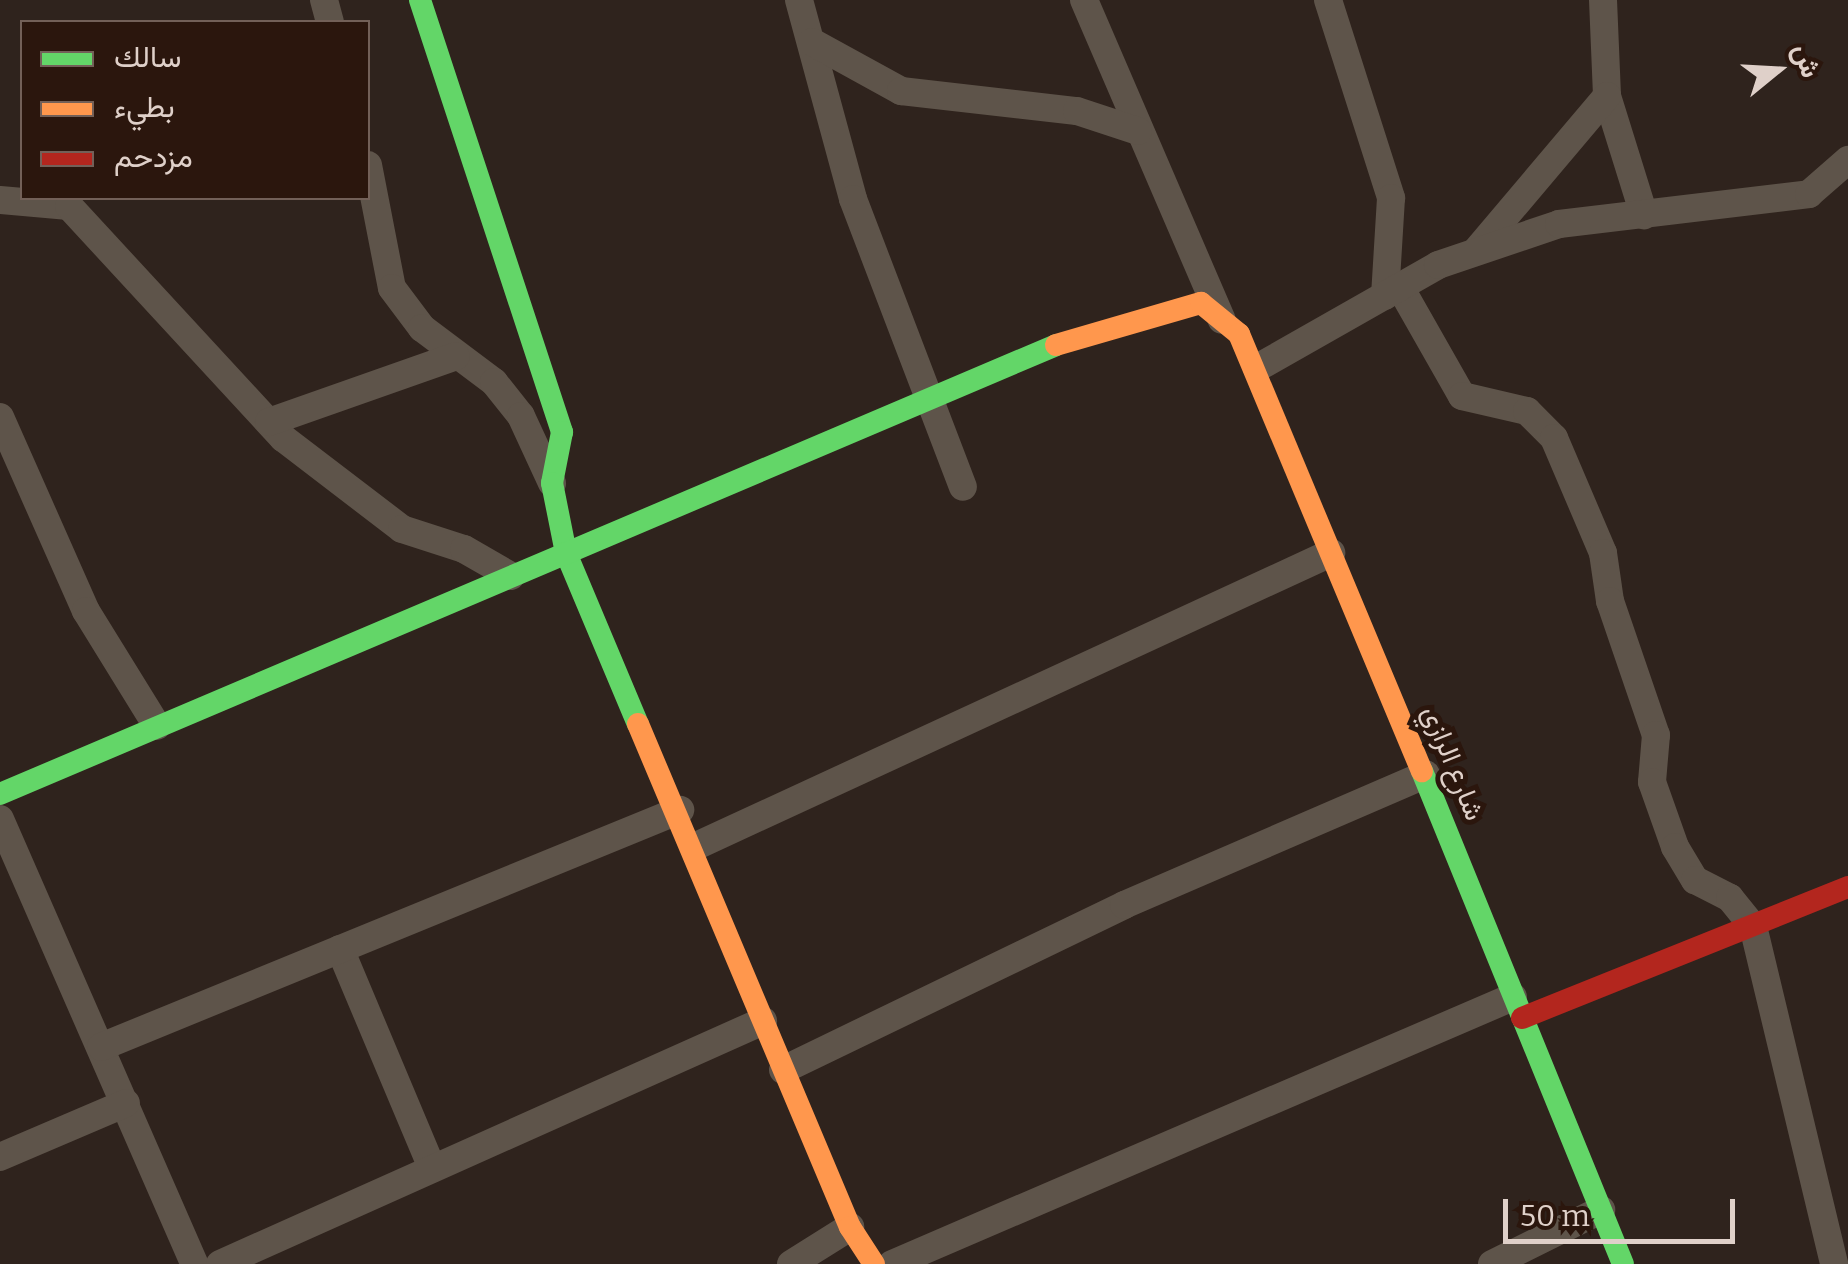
<!DOCTYPE html>
<html>
<head>
<meta charset="utf-8">
<style>
  body { margin:0 }
  #map { position:relative; width:1848px; height:1264px; overflow:hidden; background:#2f231d; font-family:Bitter,Vazirmatn,serif }
  div>[style] { position:absolute }
  .street>* { height:28px; margin:-14px; padding:0 14px; transform-origin:14px; border-radius:14px; background:#5e544a }
  .fast>* { height:22px; margin:-11px; padding:0 11px; transform-origin:11px; border-radius:11px; background:#63d668 }
  .slow>* { height:22px; margin:-11px; padding:0 11px; transform-origin:11px; border-radius:11px; background:#ff974d }
  .jam>* { height:22px; margin:-11px; padding:0 11px; transform-origin:11px; border-radius:11px; background:#b3261e }
  span { translate:-50% -50%; white-space:nowrap; text-align:center; line-height:1.15; -webkit-text-stroke:10px #2b160d; paint-order:stroke }
  .street-label { font-size:28px; color:#dfd0c9 }
  .legend { position:absolute; left:20px; top:20px; width:350px; height:180px; box-sizing:border-box; background:#2b160d; border:2px solid #736058; margin:0; padding:12px 18px; list-style:none; font-size:30px; color:#dfd0c9 }
  .legend li { display:flex; align-items:center; gap:20px; height:50px }
  .legend b { width:50px; border:2px solid #736058 }
  .north { position:absolute; left:1728px; top:20px; width:100px; height:100px; -webkit-text-stroke:8px #2b160d; paint-order:stroke; rotate:72deg; font-size:28px; font-weight:700; line-height:40px; text-align:center; color:#dfd0c9 }
  .north::after { content:''; display:block; margin:auto; width:35px; height:45px; background:#dfd0c9; clip-path:polygon(50% 0,100% 100%,50% 72%,0 100%) }
  .scale { position:absolute; left:1503px; top:1199px; width:232px; height:45px; box-sizing:border-box; border:5px solid #dfd0c9; border-top:0; padding-left:12px; font-size:30px; line-height:35px; white-space:nowrap; color:#dfd0c9; -webkit-text-stroke:8px #2b160d; paint-order:stroke }
</style>
</head>
<body>
<div id="map">
  <div class="street">
    <i style="left:324px;top:0;width:23px;rotate:75deg"></i>
    <i style="left:799px;top:0;width:206px;rotate:74.8deg"></i>
    <i style="left:853px;top:199px;width:308px;rotate:69.1deg"></i>
    <i style="left:1084px;top:0;width:348px;rotate:66.7deg"></i>
    <i style="left:1328px;top:0;width:208px;rotate:72.3deg"></i>
    <i style="left:1391px;top:198px;width:98px;rotate:93.5deg"></i>
    <i style="left:1603px;top:0;width:96px;rotate:87.6deg"></i>
    <i style="left:1607px;top:96px;width:125px;rotate:72.7deg"></i>
    <i style="left:812px;top:42px;width:102px;rotate:28.8deg"></i>
    <i style="left:901px;top:91px;width:177px;rotate:6.5deg"></i>
    <i style="left:1077px;top:111px;width:64px;rotate:18.2deg"></i>
    <i style="left:368px;top:165px;width:125px;rotate:79deg"></i>
    <i style="left:392px;top:288px;width:50px;rotate:53.1deg"></i>
    <i style="left:422px;top:328px;width:90px;rotate:36.9deg"></i>
    <i style="left:494px;top:382px;width:43px;rotate:51.5deg"></i>
    <i style="left:521px;top:416px;width:74px;rotate:65.2deg"></i>
    <i style="left:0;top:200px;width:69px;rotate:5deg"></i>
    <i style="left:69px;top:206px;width:316px;rotate:47.3deg"></i>
    <i style="left:283px;top:438px;width:150px;rotate:37.4deg"></i>
    <i style="left:402px;top:529px;width:65px;rotate:17.9deg"></i>
    <i style="left:464px;top:549px;width:54px;rotate:29.9deg"></i>
    <i style="left:1476px;top:251px;width:203px;rotate:-49.8deg"></i>
    <i style="left:1400px;top:287px;width:125px;rotate:60.4deg"></i>
    <i style="left:1462px;top:396px;width:67px;rotate:13deg"></i>
    <i style="left:1527px;top:411px;width:38px;rotate:45deg"></i>
    <i style="left:1554px;top:438px;width:125px;rotate:66.9deg"></i>
    <i style="left:1603px;top:553px;width:49px;rotate:81.7deg"></i>
    <i style="left:1610px;top:601px;width:142px;rotate:71.1deg"></i>
    <i style="left:1656px;top:735px;width:47px;rotate:94.9deg"></i>
    <i style="left:1652px;top:782px;width:69px;rotate:70.5deg"></i>
    <i style="left:1675px;top:847px;width:39px;rotate:59deg"></i>
    <i style="left:1695px;top:880px;width:39px;rotate:27deg"></i>
    <i style="left:1730px;top:898px;width:36px;rotate:51deg"></i>
    <i style="left:1753px;top:926px;width:348px;rotate:76.5deg"></i>
    <i style="left:1257px;top:368px;width:208px;rotate:-29.6deg"></i>
    <i style="left:1438px;top:265px;width:128px;rotate:-18.7deg"></i>
    <i style="left:1559px;top:224px;width:252px;rotate:-6.8deg"></i>
    <i style="left:1809px;top:194px;width:52px;rotate:-41.1deg"></i>
    <i style="left:0;top:417px;width:212px;rotate:66.1deg"></i>
    <i style="left:86px;top:611px;width:135px;rotate:58.3deg"></i>
    <i style="left:269px;top:422px;width:198px;rotate:-19.4deg"></i>
    <i style="left:0;top:819px;width:485px;rotate:66.4deg"></i>
    <i style="left:694px;top:847px;width:702px;rotate:-24.78deg"></i>
    <i style="left:340px;top:949px;width:238px;rotate:67.2deg"></i>
    <i style="left:101px;top:1047px;width:626px;rotate:-22.26deg"></i>
    <i style="left:783px;top:1070px;width:379px;rotate:-25.8deg"></i>
    <i style="left:1124px;top:905px;width:329px;rotate:-23.4deg"></i>
    <i style="left:0;top:1157px;width:137px;rotate:-23.2deg"></i>
    <i style="left:220px;top:1264px;width:595px;rotate:-24.11deg"></i>
    <i style="left:791px;top:1264px;width:70px;rotate:-32.1deg"></i>
    <i style="left:892px;top:1264px;width:676px;rotate:-23.27deg"></i>
    <i style="left:1492px;top:1264px;width:122px;rotate:-26.4deg"></i>
  </div>
  <div class="fast">
    <i style="left:420px;top:0;width:455px;rotate:71.8deg"></i>
    <i style="left:562px;top:432px;width:52px;rotate:101.1deg"></i>
    <i style="left:552px;top:483px;width:71px;rotate:78.7deg"></i>
    <i style="left:566px;top:553px;width:186px;rotate:67.2deg"></i>
    <i style="left:1422px;top:771px;width:532px;rotate:67.82deg"></i>
    <i style="left:0;top:794px;width:1147px;rotate:-23.03deg"></i>
  </div>
  <div class="slow">
    <i style="left:1056px;top:345px;width:151px;rotate:-16.2deg"></i>
    <i style="left:1201px;top:303px;width:49px;rotate:39.2deg"></i>
    <i style="left:1239px;top:334px;width:474px;rotate:67.3deg"></i>
    <i style="left:638px;top:724px;width:546px;rotate:67.15deg"></i>
    <i style="left:850px;top:1227px;width:44px;rotate:57deg"></i>
  </div>
  <div class="jam">
    <i style="left:1522px;top:1018px;width:351px;rotate:-21.9deg"></i>
  </div>
  <div class="street-label">
    <span style="left:1453px;top:763px;rotate:68deg">شارع الرازي</span>
  </div>
  <ul class="legend">
  <li><b style="height:12px;background:#63d668"></b>سالك</li>
  <li><b style="height:12px;background:#ff974d"></b>بطيء</li>
  <li><b style="height:12px;background:#b3261e"></b>مزدحم</li>
  </ul>
  <div class="north">ش</div>
  <div class="scale">50 m</div>
</div>
</body>
</html>
